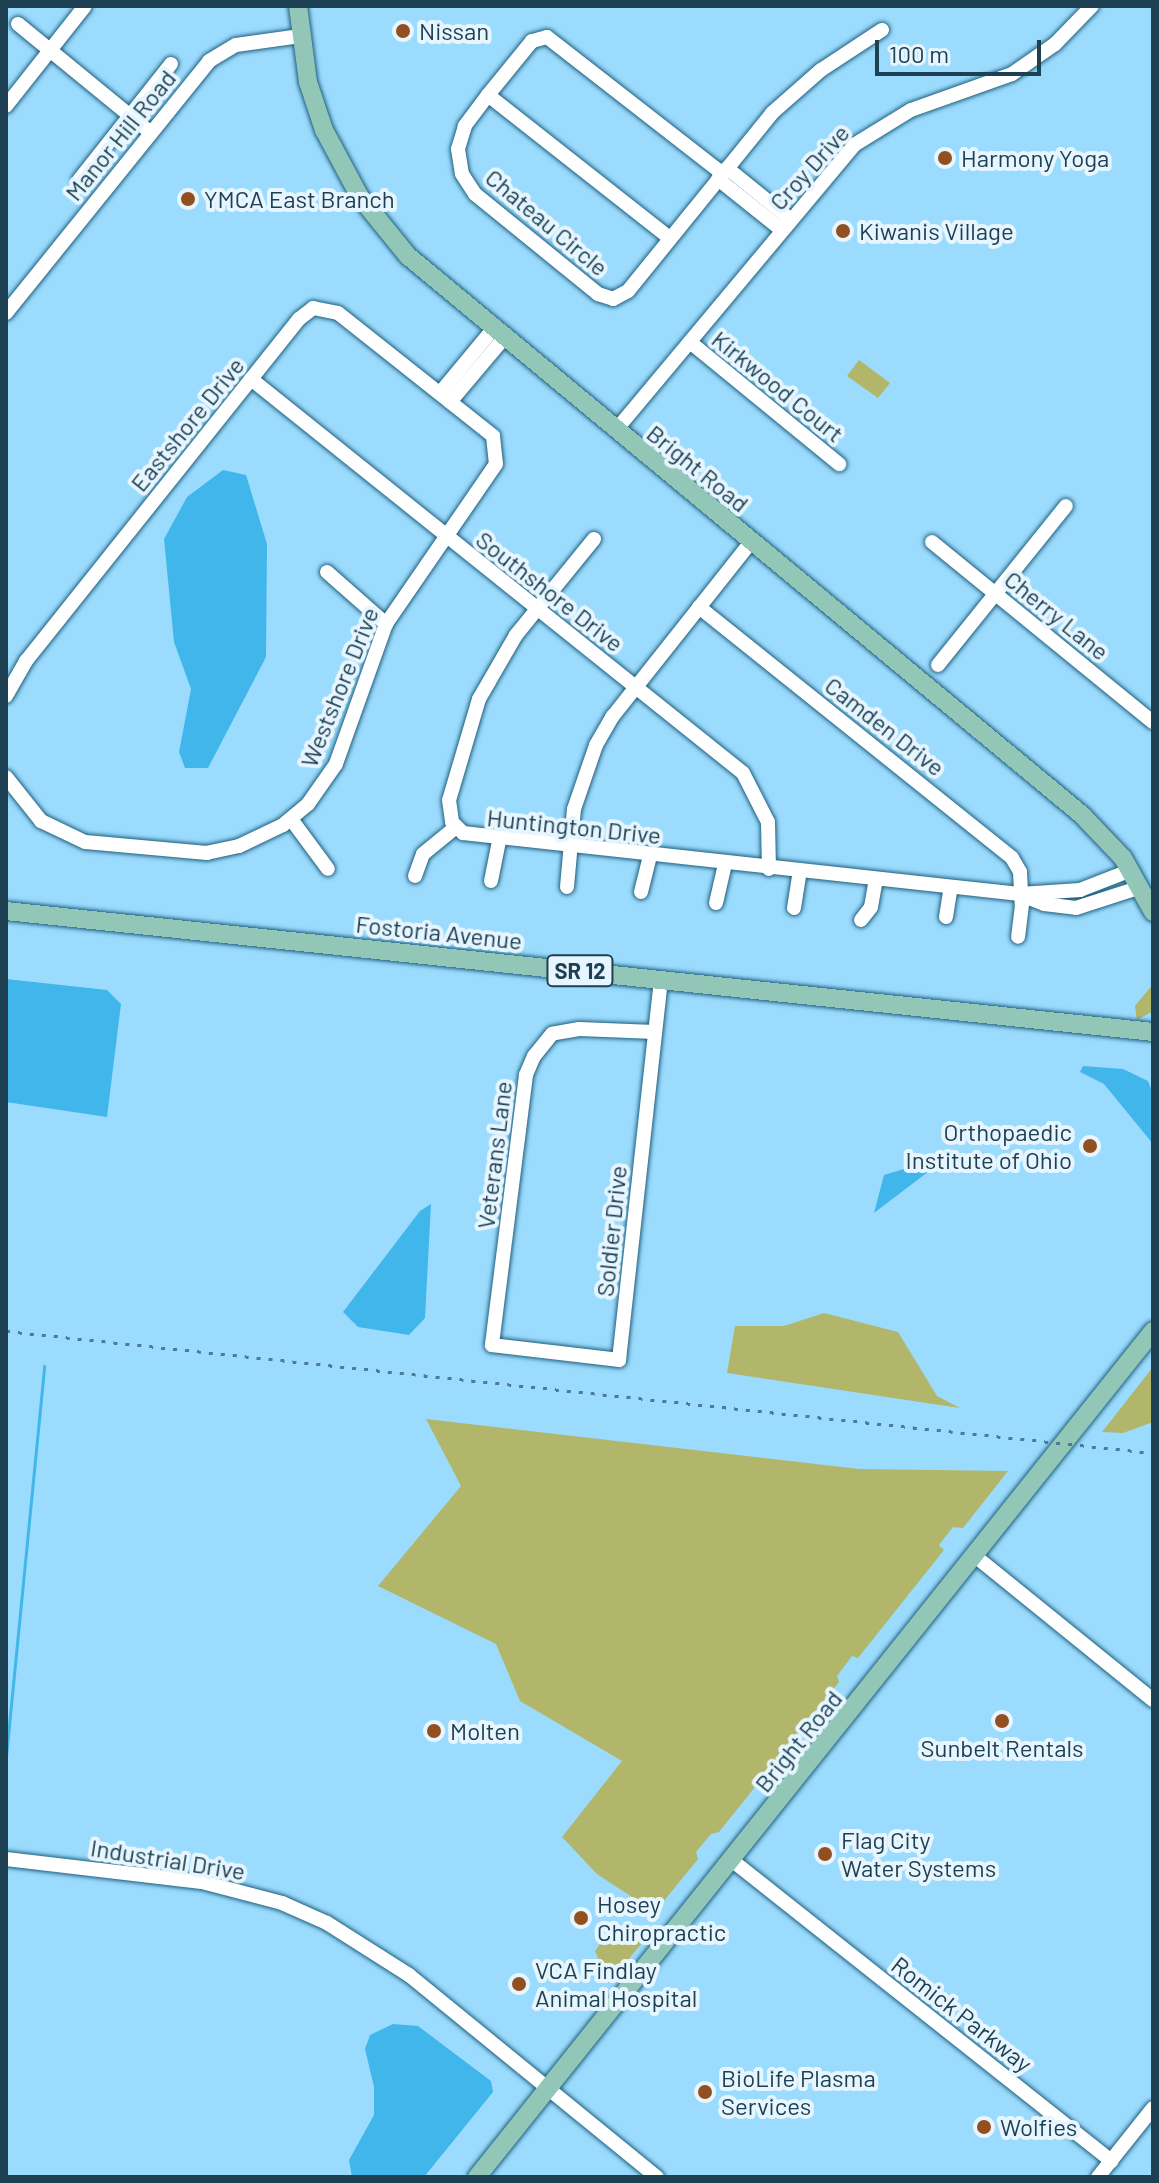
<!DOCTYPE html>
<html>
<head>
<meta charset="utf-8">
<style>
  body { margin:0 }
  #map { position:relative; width:1159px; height:2183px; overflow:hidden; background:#9bdbfe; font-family:Barlow,sans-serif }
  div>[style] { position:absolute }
  .green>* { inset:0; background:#b1b66a }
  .water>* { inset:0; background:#40b6eb }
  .stream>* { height:3px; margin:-1.5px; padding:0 1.5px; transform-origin:1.5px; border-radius:1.5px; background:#40b6eb }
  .roads { filter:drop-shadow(0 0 2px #1f607e) drop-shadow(0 0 2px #1f607e) }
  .minor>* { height:14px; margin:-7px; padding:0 7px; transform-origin:7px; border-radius:7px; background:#fff }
  .major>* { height:18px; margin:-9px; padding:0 9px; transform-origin:9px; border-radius:9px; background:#92c7b8 }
  .rail>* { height:3px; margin-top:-1.5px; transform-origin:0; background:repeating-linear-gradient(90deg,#4d7b93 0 4px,transparent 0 12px) }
  .dots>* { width:22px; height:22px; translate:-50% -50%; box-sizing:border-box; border:4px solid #e6f5fe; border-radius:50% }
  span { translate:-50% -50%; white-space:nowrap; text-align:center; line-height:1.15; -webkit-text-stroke:8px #e6f5fe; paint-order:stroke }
  .shield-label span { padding:2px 6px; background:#e6f5fe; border:2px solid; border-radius:6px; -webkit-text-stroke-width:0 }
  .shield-label { font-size:22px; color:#1d4052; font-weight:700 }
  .poi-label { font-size:24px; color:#1d4052 }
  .left { translate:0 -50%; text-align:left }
  .right { translate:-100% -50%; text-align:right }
  .street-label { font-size:24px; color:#1d4052 }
  .frame { position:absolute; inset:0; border:8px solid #1d4052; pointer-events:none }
  .scale { position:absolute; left:875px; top:40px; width:166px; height:36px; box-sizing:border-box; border:4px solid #1d4052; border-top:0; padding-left:10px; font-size:24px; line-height:28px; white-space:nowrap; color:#1d4052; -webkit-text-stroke:6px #e6f5fe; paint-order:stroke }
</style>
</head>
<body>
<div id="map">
  <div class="green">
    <i style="clip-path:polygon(859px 360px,890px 383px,878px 398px,847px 376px)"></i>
    <i style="clip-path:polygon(1153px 984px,1153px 1011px,1137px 1020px,1135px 1006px)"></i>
    <i style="clip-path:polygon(824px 1313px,898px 1332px,937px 1396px,960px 1408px,727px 1373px,735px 1326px,784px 1326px)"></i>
    <i style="clip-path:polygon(1153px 1367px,1153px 1422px,1123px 1433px,1102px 1432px)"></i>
    <i style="clip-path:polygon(426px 1419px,859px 1469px,1008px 1471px,963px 1528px,953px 1527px,939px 1545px,944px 1550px,858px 1658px,852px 1656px,837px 1676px,839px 1682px,719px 1832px,711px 1834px,696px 1852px,698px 1859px,655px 1912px,597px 1874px,562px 1837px,622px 1761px,520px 1701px,496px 1644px,378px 1586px,461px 1486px)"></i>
    <i style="clip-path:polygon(621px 1926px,642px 1943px,609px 1983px,594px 1975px,600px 1962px,595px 1951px,608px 1933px)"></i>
  </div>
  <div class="water">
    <i style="clip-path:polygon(223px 470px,246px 475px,267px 544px,266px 657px,208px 768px,185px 768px,179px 752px,191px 689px,174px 642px,164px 539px,187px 497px)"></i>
    <i style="clip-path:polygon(6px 979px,107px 990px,121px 1004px,107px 1117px,6px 1102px)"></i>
    <i style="clip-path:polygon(1083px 1066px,1123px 1069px,1148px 1081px,1153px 1094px,1153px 1144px,1104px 1084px,1080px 1072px)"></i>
    <i style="clip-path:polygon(940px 1158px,941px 1162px,874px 1213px,884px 1175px)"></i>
    <i style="clip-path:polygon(431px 1204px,425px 1318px,409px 1335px,358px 1327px,343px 1312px,420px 1211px)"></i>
    <i style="clip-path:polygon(393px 2024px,418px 2026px,491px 2081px,493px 2092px,424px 2177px,352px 2177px,349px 2160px,374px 2115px,374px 2087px,365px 2049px,370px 2035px)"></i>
  </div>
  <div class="stream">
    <i style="left:6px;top:1756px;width:392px;rotate:-84.4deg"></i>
  </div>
  <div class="roads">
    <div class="minor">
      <i style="left:18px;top:24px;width:171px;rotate:39.3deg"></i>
      <i style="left:488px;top:95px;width:231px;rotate:38.2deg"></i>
      <i style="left:6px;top:106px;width:127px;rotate:-51.7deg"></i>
      <i style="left:727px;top:168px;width:81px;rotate:39deg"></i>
      <i style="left:723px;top:174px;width:223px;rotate:-142.1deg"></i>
      <i style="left:547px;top:37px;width:16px;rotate:165deg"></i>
      <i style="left:532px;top:41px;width:70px;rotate:129.2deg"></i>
      <i style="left:488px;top:95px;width:39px;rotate:127deg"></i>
      <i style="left:465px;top:126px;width:24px;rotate:107deg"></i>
      <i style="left:458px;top:149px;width:25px;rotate:81deg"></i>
      <i style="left:462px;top:174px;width:24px;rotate:57deg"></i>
      <i style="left:475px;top:194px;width:159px;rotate:39.1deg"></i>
      <i style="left:598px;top:294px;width:16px;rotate:18deg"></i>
      <i style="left:613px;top:299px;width:17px;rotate:-28deg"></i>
      <i style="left:628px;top:291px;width:229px;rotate:-51deg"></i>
      <i style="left:772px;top:113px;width:65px;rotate:-41.3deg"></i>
      <i style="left:821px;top:70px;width:73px;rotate:-33.3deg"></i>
      <i style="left:718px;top:179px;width:82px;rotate:38.6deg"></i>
      <i style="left:79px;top:180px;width:148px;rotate:-51.6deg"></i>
      <i style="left:6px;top:313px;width:324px;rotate:-51.1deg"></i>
      <i style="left:209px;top:61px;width:31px;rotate:-31deg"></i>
      <i style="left:236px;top:45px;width:65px;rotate:-8deg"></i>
      <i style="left:690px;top:342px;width:193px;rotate:39.3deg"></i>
      <i style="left:251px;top:379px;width:630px;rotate:38.69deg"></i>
      <i style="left:743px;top:773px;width:55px;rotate:63deg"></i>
      <i style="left:768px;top:822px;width:47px;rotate:88.8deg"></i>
      <i style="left:440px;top:393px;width:85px;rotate:-50.3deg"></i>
      <i style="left:450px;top:402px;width:85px;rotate:-49.8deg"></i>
      <i style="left:616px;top:430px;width:371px;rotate:-50.1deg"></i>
      <i style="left:854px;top:145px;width:67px;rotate:-31.6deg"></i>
      <i style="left:911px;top:110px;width:107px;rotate:-19.6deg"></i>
      <i style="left:1012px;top:74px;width:52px;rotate:-34.9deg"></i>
      <i style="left:1055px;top:44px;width:53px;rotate:-45.8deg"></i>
      <i style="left:594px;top:539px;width:124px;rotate:129.1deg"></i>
      <i style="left:516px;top:635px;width:74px;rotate:120deg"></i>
      <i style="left:479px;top:699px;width:105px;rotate:106.5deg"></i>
      <i style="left:449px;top:800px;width:22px;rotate:82deg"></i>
      <i style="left:452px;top:822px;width:16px;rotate:45deg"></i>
      <i style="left:463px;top:833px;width:560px;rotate:6.25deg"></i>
      <i style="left:1020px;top:894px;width:60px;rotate:-3.8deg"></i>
      <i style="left:1080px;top:890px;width:55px;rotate:-21.4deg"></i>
      <i style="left:932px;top:542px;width:285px;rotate:39.2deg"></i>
      <i style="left:327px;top:572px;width:79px;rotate:41.4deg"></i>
      <i style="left:699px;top:607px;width:401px;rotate:38.7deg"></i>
      <i style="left:1012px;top:858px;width:16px;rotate:60deg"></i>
      <i style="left:1020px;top:872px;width:33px;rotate:87deg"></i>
      <i style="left:1022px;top:905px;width:32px;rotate:97deg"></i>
      <i style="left:938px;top:665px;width:204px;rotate:-51.2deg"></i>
      <i style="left:6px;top:696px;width:40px;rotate:-60.3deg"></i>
      <i style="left:26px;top:661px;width:438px;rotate:-51.4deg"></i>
      <i style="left:299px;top:319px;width:18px;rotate:-38deg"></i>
      <i style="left:313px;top:308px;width:25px;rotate:11deg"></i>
      <i style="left:338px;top:313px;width:198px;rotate:38.4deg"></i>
      <i style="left:493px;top:436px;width:28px;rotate:84deg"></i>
      <i style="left:496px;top:464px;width:194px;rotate:124.5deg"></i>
      <i style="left:386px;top:624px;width:149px;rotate:109.7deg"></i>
      <i style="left:336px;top:764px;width:49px;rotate:125deg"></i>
      <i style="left:308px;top:804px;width:33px;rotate:140deg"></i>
      <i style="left:283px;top:825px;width:49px;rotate:154.5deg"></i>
      <i style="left:239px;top:846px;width:33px;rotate:168deg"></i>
      <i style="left:207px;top:853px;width:122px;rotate:-174.8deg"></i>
      <i style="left:85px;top:842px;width:49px;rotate:-154.5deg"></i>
      <i style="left:41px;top:821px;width:56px;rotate:-128.5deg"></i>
      <i style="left:291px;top:819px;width:62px;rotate:53.5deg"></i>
      <i style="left:415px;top:876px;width:23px;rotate:-70deg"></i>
      <i style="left:423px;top:854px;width:43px;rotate:-39.3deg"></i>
      <i style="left:491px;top:881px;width:41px;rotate:-78.7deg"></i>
      <i style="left:567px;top:887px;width:78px;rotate:-84.9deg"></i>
      <i style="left:574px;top:809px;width:68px;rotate:-71deg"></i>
      <i style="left:596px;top:745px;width:34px;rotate:-60deg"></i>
      <i style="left:613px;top:716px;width:222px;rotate:-51.6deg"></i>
      <i style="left:641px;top:892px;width:37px;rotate:-76deg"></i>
      <i style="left:1021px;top:895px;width:25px;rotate:21deg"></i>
      <i style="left:1044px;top:904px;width:32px;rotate:7deg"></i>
      <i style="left:1076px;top:908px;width:68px;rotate:-17.9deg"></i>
      <i style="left:716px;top:903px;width:40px;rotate:-77deg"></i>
      <i style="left:794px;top:908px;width:36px;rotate:-81deg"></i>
      <i style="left:946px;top:917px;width:30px;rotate:-81deg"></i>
      <i style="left:861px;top:920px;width:16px;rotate:-52deg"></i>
      <i style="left:871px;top:907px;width:27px;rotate:-80deg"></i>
      <i style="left:655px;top:1032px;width:76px;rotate:-177.7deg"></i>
      <i style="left:579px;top:1029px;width:27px;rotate:170deg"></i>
      <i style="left:552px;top:1034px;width:28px;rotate:129deg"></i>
      <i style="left:534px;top:1056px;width:21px;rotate:113deg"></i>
      <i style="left:526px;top:1075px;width:272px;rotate:97.2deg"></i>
      <i style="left:492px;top:1345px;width:128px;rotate:6.7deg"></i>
      <i style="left:619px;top:1360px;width:383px;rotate:-83.7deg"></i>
      <i style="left:975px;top:1556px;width:229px;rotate:39deg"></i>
      <i style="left:6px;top:1859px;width:197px;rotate:6.7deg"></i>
      <i style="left:202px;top:1882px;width:83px;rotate:14.7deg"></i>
      <i style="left:282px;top:1903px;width:49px;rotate:24deg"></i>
      <i style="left:327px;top:1923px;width:97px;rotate:32.4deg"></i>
      <i style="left:409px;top:1975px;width:320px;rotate:39.2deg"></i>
      <i style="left:733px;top:1861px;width:483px;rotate:38.4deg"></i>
      <i style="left:1098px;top:2177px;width:88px;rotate:-51.4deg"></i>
    </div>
    <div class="major">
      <i style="left:298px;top:6px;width:77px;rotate:82.5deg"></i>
      <i style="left:308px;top:82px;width:51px;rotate:71.6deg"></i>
      <i style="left:324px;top:130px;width:76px;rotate:61.8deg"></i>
      <i style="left:360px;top:197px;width:76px;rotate:50.9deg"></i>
      <i style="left:408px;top:256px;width:876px;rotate:39.67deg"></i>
      <i style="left:1082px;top:815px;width:59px;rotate:46.4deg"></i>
      <i style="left:1123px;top:858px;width:62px;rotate:60.9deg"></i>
      <i style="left:6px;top:911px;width:1153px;rotate:6.02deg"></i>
      <i style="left:477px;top:2177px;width:1083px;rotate:-51.37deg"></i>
    </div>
  </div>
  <div class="rail">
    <i style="left:6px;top:1331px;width:1153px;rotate:6.07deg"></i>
  </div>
  <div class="dots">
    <i style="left:403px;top:31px;background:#924f20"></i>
    <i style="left:945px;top:158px;background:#924f20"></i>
    <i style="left:188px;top:199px;background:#924f20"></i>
    <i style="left:843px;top:231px;background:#924f20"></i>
    <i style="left:1090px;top:1146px;background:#924f20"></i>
    <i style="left:1002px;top:1721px;background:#924f20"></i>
    <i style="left:434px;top:1731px;background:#924f20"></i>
    <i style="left:825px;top:1854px;background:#924f20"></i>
    <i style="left:581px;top:1918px;background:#924f20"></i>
    <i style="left:519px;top:1984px;background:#924f20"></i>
    <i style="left:705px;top:2092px;background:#924f20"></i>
    <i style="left:984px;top:2127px;background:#924f20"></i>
  </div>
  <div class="shield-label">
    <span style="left:580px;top:971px">SR 12</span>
  </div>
  <div class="poi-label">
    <span class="left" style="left:419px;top:31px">Nissan</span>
    <span class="left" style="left:961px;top:158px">Harmony Yoga</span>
    <span class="left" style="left:204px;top:199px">YMCA East Branch</span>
    <span class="left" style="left:859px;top:231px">Kiwanis Village</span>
    <span class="right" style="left:1072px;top:1146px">Orthopaedic<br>Institute of Ohio</span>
    <span class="left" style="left:450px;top:1731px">Molten</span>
    <span style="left:1002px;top:1748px">Sunbelt Rentals</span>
    <span class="left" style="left:841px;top:1854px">Flag City<br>Water Systems</span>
    <span class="left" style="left:597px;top:1918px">Hosey<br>Chiropractic</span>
    <span class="left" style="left:535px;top:1984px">VCA Findlay<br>Animal Hospital</span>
    <span class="left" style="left:721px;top:2092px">BioLife Plasma<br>Services</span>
    <span class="left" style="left:1000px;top:2127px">Wolfies</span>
  </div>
  <div class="street-label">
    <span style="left:120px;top:135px;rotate:-51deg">Manor Hill Road</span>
    <span style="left:809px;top:167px;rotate:-48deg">Croy Drive</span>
    <span style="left:547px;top:222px;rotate:40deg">Chateau Circle</span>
    <span style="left:778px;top:386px;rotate:39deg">Kirkwood Court</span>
    <span style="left:187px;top:424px;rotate:-51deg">Eastshore Drive</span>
    <span style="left:698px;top:468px;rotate:39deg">Bright Road</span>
    <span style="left:550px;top:591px;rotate:38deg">Southshore Drive</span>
    <span style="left:1057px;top:615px;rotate:39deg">Cherry Lane</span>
    <span style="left:339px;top:687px;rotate:-68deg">Westshore Drive</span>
    <span style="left:885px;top:726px;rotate:38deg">Camden Drive</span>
    <span style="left:574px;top:826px;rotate:6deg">Huntington Drive</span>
    <span style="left:439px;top:932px;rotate:6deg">Fostoria Avenue</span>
    <span style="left:494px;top:1155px;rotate:-83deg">Veterans Lane</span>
    <span style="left:611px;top:1231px;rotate:-84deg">Soldier Drive</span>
    <span style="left:798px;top:1741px;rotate:-51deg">Bright Road</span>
    <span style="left:168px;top:1859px;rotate:9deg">Industrial Drive</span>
    <span style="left:962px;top:2014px;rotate:38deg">Romick Parkway</span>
  </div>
  <div class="frame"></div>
  <div class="scale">100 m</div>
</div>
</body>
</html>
